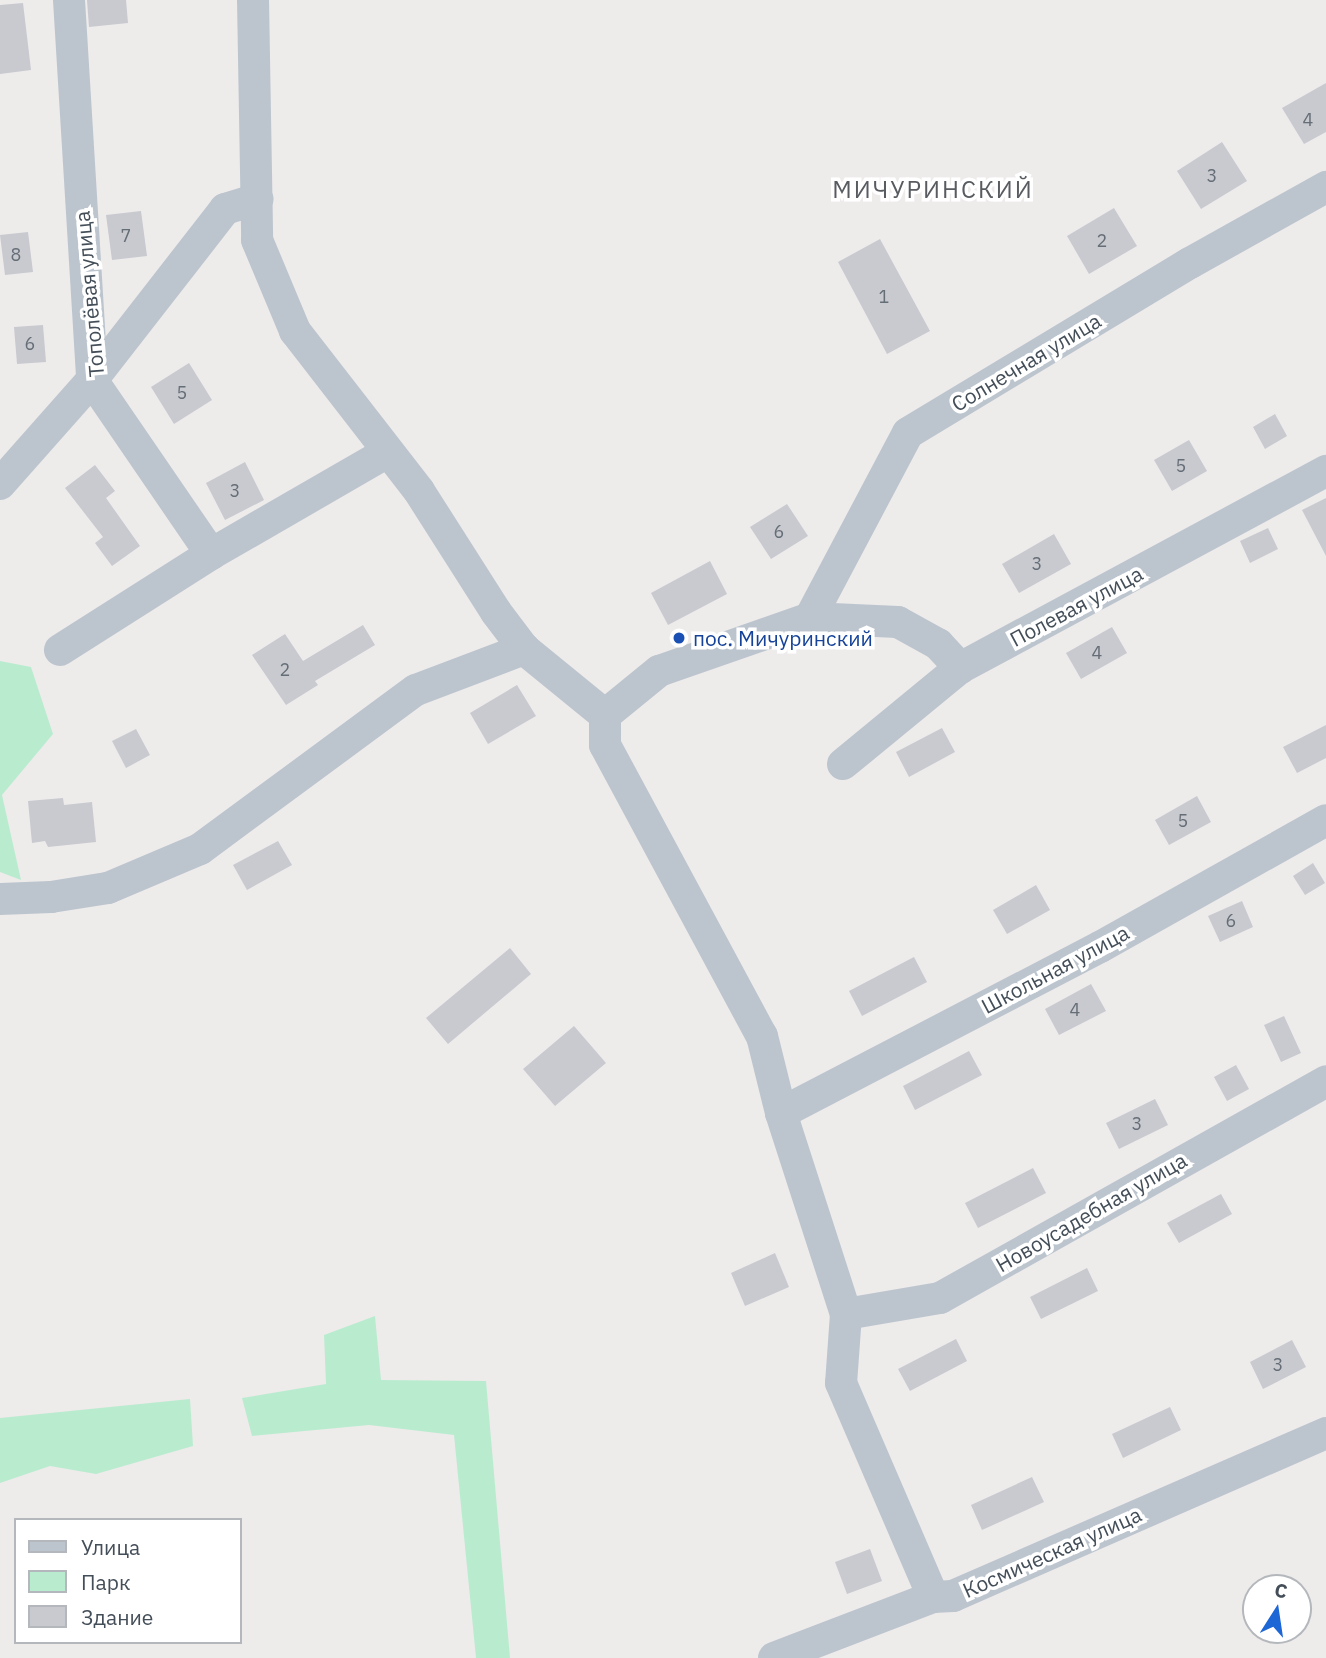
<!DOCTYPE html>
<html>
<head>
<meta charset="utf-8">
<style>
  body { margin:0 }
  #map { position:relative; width:1326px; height:1658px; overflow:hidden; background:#eeebeb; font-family:"IBM Plex Sans",sans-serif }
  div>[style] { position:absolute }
  .green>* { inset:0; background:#b9eccf }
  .building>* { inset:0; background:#c8cad0 }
  .minor>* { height:32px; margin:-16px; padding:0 16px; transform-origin:16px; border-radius:16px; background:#bcc5ce }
  .dots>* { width:19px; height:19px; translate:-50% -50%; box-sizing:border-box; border:4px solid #fff; border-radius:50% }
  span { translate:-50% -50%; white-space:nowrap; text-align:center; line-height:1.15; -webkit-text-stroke:7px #fff; paint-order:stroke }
  .number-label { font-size:18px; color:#656d76 }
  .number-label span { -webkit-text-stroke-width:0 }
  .street-label { font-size:21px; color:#444e58 }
  .transit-label { font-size:21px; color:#164399 }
  .left { translate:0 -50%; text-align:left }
  .quarter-label { font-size:24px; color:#585b60; letter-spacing:2px }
  .legend { position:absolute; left:14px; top:1518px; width:228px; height:126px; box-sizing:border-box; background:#fff; border:2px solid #b4b8bc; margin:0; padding:9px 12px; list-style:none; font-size:21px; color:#444e58 }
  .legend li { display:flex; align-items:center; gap:14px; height:35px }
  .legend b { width:35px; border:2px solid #b4b8bc }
  .north { position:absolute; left:1242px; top:1574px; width:70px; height:70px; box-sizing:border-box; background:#fff; border:2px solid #b4b8bc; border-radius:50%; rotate:12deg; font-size:19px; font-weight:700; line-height:28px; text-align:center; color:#444e58 }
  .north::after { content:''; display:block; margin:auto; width:24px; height:32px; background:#1d66d6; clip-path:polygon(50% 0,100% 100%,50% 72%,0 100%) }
</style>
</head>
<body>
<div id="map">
  <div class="green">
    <i style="clip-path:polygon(0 661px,31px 667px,53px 734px,2px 795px,21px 880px,0 872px)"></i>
    <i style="clip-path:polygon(375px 1316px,381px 1380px,486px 1381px,510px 1658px,476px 1658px,454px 1435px,369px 1425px,252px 1436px,242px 1398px,326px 1384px,324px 1335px)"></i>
    <i style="clip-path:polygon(190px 1399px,193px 1446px,96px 1474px,50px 1466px,0 1483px,0 1418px)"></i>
  </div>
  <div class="building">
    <i style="clip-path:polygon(87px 0,126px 0,128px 23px,89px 27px)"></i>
    <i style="clip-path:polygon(23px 3px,31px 70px,0 74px,0 5px)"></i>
    <i style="clip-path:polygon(1326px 83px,1326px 132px,1304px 144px,1282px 108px)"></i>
    <i style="clip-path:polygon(1222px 142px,1247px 181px,1201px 209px,1177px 171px)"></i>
    <i style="clip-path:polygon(1114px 208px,1137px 246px,1089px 274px,1067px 236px)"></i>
    <i style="clip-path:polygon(141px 211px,147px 256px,112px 260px,106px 215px)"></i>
    <i style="clip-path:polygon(28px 232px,33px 272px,5px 275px,0 235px)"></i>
    <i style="clip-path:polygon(880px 239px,930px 331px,887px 354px,838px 262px)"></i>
    <i style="clip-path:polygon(43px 325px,46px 362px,17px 364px,14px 327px)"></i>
    <i style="clip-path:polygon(189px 363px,212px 400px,174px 424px,151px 387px)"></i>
    <i style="clip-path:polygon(1275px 414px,1287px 436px,1265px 449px,1253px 427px)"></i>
    <i style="clip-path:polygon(1189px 440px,1207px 471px,1172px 491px,1154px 460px)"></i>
    <i style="clip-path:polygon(245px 462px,264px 500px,225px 520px,206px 483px)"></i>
    <i style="clip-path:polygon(95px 465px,115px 491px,106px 498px,140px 546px,112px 566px,95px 543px,103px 537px,65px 488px)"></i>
    <i style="clip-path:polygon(1326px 498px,1326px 556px,1302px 510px)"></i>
    <i style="clip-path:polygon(787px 504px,808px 536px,771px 559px,750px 527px)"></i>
    <i style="clip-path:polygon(1268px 528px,1278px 549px,1250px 563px,1240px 541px)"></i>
    <i style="clip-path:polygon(1054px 534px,1071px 564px,1019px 593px,1002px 564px)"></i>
    <i style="clip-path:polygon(710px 561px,727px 594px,668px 625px,651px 593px)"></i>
    <i style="clip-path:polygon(363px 625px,375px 645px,315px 681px,318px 685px,286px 705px,252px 655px,285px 634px,303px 661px)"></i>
    <i style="clip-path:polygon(1112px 627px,1127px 653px,1081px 679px,1066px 653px)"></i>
    <i style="clip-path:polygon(517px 685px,536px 716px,488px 744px,470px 713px)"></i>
    <i style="clip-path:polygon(1326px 725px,1326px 758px,1297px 773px,1283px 747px)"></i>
    <i style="clip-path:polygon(942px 728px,955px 752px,909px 777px,896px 752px)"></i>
    <i style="clip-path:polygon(136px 729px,150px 755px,126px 768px,112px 741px)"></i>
    <i style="clip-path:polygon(1197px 796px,1211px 822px,1169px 845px,1155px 820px)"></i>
    <i style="clip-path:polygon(63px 798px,64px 805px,92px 802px,96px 842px,48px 847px,45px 841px,32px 843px,28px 801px)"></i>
    <i style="clip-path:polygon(278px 841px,292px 865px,247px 890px,233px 865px)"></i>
    <i style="clip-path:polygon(1313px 863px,1325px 883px,1305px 895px,1293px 876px)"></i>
    <i style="clip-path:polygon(1036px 885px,1050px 910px,1007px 934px,993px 910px)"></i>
    <i style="clip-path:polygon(1242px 901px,1253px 927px,1220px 942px,1208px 916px)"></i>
    <i style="clip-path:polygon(510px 948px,531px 974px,448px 1044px,426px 1018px)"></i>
    <i style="clip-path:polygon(914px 957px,927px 982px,862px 1016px,849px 991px)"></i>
    <i style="clip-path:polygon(1091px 984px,1106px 1011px,1059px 1035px,1045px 1009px)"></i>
    <i style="clip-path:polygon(1284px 1016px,1301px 1053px,1281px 1062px,1264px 1025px)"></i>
    <i style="clip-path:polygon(574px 1026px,606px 1063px,555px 1106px,523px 1069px)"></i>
    <i style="clip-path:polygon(969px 1051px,982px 1075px,915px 1110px,903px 1086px)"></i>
    <i style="clip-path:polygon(1236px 1065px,1249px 1089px,1227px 1101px,1214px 1077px)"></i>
    <i style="clip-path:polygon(1155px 1099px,1168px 1125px,1119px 1149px,1106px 1123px)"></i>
    <i style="clip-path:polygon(1033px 1168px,1046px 1193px,978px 1228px,965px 1203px)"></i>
    <i style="clip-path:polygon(1221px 1194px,1232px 1214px,1179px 1243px,1167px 1223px)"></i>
    <i style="clip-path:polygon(775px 1253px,789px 1287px,745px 1306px,731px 1273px)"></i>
    <i style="clip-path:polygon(1087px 1268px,1098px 1291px,1041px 1319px,1030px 1297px)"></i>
    <i style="clip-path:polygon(956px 1339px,967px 1361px,910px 1391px,898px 1369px)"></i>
    <i style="clip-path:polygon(1292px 1340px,1306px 1367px,1263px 1389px,1250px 1362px)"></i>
    <i style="clip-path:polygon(1170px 1407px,1181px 1430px,1123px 1458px,1112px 1434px)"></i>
    <i style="clip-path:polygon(1032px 1477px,1044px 1502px,982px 1530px,971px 1505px)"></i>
    <i style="clip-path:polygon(870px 1549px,882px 1581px,847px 1594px,835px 1562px)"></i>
  </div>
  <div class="minor">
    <i style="left:69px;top:0;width:381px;rotate:86.5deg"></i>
    <i style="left:92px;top:380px;width:211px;rotate:55.6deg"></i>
    <i style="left:253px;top:0;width:240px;rotate:89deg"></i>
    <i style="left:257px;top:240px;width:99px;rotate:67.3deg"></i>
    <i style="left:295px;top:331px;width:202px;rotate:52.2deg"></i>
    <i style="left:419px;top:491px;width:143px;rotate:57.5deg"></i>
    <i style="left:496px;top:612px;width:46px;rotate:52.9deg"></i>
    <i style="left:524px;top:649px;width:104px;rotate:39.2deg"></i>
    <i style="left:0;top:484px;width:139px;rotate:-48.5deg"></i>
    <i style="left:92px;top:380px;width:217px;rotate:-52.1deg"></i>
    <i style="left:225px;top:209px;width:34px;rotate:-17deg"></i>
    <i style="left:810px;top:618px;width:209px;rotate:-62.1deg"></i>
    <i style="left:908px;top:433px;width:329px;rotate:-31.1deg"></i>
    <i style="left:1190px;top:263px;width:156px;rotate:-29.2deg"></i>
    <i style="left:60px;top:650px;width:179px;rotate:-32.4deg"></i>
    <i style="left:211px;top:554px;width:204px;rotate:-30deg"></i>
    <i style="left:605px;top:715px;width:30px;rotate:90deg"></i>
    <i style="left:605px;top:745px;width:331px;rotate:61.7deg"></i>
    <i style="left:762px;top:1036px;width:79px;rotate:76.1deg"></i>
    <i style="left:781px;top:1113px;width:211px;rotate:72.1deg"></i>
    <i style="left:846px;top:1314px;width:69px;rotate:94.1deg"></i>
    <i style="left:841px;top:1383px;width:233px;rotate:66.7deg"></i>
    <i style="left:605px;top:715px;width:70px;rotate:-39.2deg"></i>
    <i style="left:659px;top:671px;width:160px;rotate:-19.3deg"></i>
    <i style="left:810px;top:618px;width:88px;rotate:2.6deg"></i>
    <i style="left:898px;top:622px;width:46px;rotate:28.8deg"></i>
    <i style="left:938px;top:644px;width:33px;rotate:47deg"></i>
    <i style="left:843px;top:764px;width:151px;rotate:-39.4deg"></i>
    <i style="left:960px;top:668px;width:416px;rotate:-28.3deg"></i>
    <i style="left:0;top:899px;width:51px;rotate:-2.2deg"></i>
    <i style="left:51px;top:897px;width:58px;rotate:-9deg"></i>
    <i style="left:108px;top:888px;width:100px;rotate:-23deg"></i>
    <i style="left:200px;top:849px;width:268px;rotate:-36.4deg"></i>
    <i style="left:416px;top:690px;width:116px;rotate:-20.8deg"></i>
    <i style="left:781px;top:1113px;width:360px;rotate:-27.5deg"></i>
    <i style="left:1100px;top:947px;width:259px;rotate:-29.3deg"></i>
    <i style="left:846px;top:1314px;width:95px;rotate:-9.7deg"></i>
    <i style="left:940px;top:1298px;width:443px;rotate:-29.3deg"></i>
    <i style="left:774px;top:1658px;width:170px;rotate:-21deg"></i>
    <i style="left:933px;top:1597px;width:20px;rotate:-3deg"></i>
    <i style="left:953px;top:1596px;width:407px;rotate:-23.6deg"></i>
  </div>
  <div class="dots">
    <i style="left:679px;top:638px;background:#1a4fb4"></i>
  </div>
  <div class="number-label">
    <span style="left:1308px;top:120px">4</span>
    <span style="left:1212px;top:176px">3</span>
    <span style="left:126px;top:236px">7</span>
    <span style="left:1102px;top:241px">2</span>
    <span style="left:16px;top:255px">8</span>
    <span style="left:884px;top:297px">1</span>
    <span style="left:30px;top:344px">6</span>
    <span style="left:182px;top:393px">5</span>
    <span style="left:1181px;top:466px">5</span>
    <span style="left:235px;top:491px">3</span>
    <span style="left:779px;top:532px">6</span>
    <span style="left:1037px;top:564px">3</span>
    <span style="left:1097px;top:653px">4</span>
    <span style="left:285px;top:670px">2</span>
    <span style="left:1183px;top:821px">5</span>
    <span style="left:1231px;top:921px">6</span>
    <span style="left:1075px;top:1010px">4</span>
    <span style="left:1137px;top:1124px">3</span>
    <span style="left:1278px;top:1365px">3</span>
  </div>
  <div class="street-label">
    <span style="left:89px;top:294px;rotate:-95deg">Тополёвая улица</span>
    <span style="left:1026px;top:362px;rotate:-31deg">Солнечная улица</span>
    <span style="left:1076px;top:606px;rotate:-28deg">Полевая улица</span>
    <span style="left:1055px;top:969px;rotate:-28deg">Школьная улица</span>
    <span style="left:1091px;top:1212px;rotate:-30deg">Новоусадебная улица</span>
    <span style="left:1052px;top:1552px;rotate:-24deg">Космическая улица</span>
  </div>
  <div class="transit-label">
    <span class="left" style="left:693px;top:638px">пос. Мичуринский</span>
  </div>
  <div class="quarter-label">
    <span style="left:933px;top:190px">МИЧУРИНСКИЙ</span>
  </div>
  <ul class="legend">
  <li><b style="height:9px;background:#bcc5ce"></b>Улица</li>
  <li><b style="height:19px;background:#b9eccf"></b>Парк</li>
  <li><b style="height:19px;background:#c8cad0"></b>Здание</li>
  </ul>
  <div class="north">С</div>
</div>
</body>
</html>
